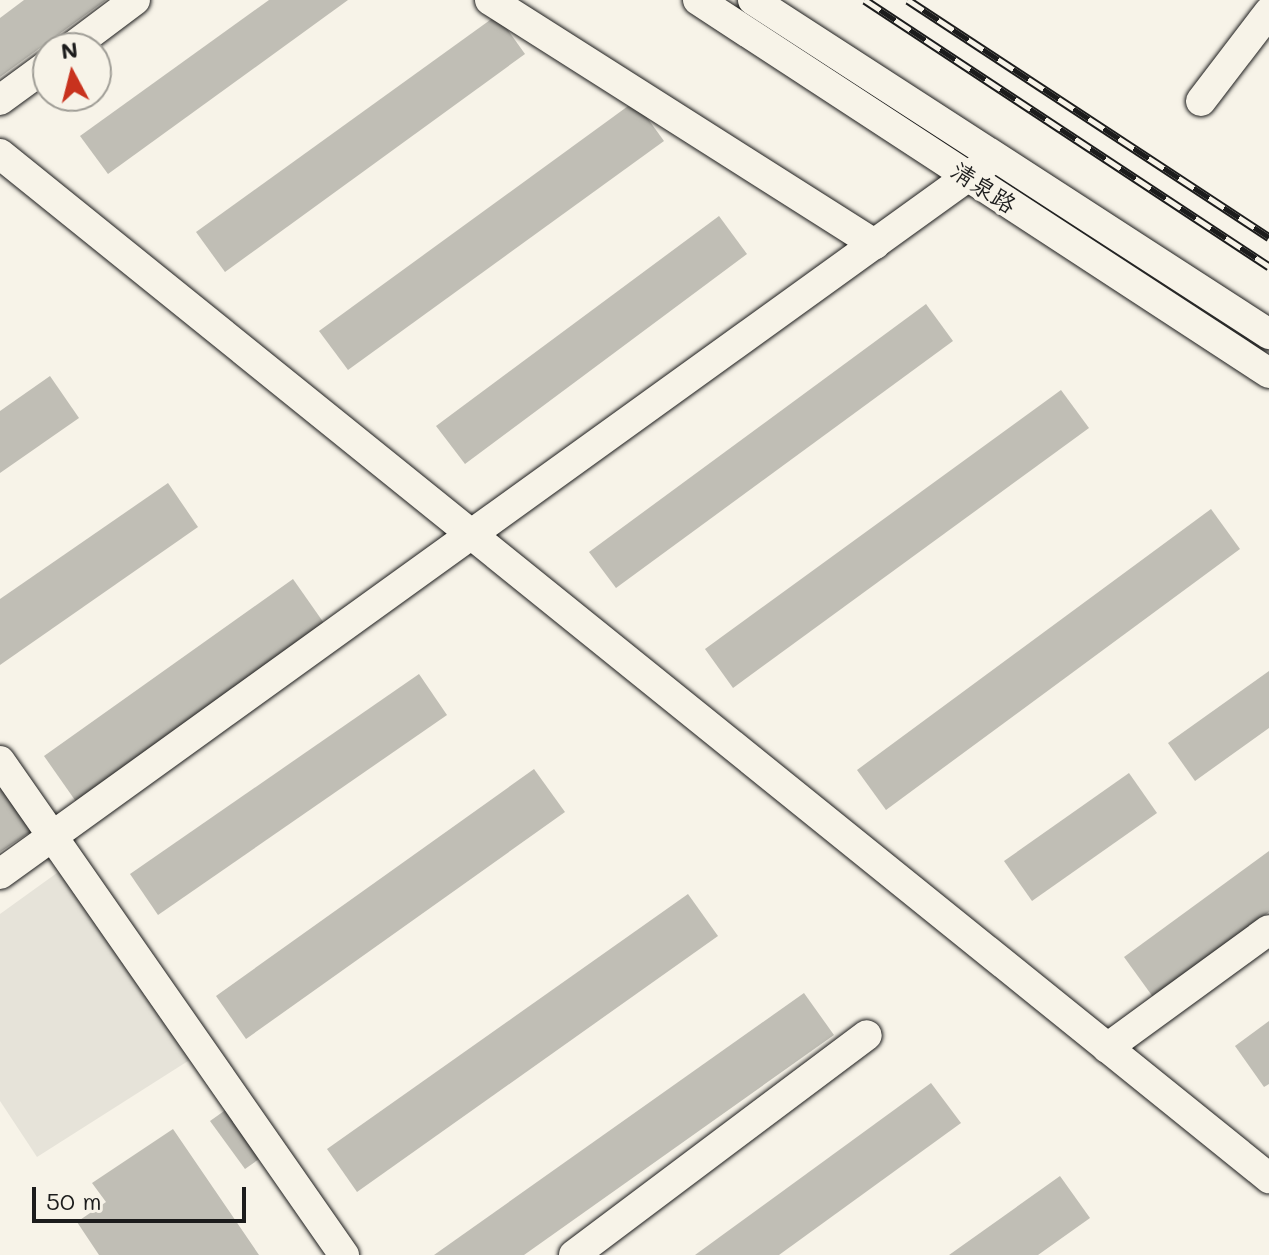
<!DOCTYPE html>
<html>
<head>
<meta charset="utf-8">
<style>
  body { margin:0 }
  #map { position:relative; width:1269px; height:1255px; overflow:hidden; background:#f7f3e8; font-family:Mali,"LXGW WenKai TC",sans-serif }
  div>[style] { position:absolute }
  .built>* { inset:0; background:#e6e3d9 }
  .building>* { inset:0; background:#c0beb5 }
  .roads { filter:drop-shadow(0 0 2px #1c1c1c) drop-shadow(0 0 2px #1c1c1c) }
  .minor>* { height:30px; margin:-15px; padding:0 15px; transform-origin:15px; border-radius:15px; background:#f7f3e8 }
  .rail>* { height:9px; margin-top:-4.5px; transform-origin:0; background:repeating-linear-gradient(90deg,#f7f3e8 0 18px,#1c1c1c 0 36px); box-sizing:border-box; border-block:2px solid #1c1c1c }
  span { translate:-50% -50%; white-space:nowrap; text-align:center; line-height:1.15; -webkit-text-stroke:8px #f7f3e8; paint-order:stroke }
  .street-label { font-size:24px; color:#1c1c1c }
  .north { position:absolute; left:32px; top:32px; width:80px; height:80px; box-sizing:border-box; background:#f7f3e8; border:2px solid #9f9d96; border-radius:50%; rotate:353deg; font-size:22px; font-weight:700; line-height:32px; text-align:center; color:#1c1c1c }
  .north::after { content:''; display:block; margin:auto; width:28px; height:36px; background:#c8321e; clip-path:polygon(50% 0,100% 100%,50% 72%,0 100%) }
  .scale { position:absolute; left:32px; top:1187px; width:214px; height:36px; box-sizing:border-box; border:4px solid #1c1c1c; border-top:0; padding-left:10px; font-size:24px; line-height:28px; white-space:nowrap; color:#1c1c1c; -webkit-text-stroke:6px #f7f3e8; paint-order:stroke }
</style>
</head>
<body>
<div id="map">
  <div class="built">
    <i style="clip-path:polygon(68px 865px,199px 1054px,37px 1157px,0 1101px,0 914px)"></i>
  </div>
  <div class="building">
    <i style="clip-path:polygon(24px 0,106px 0,0 77px,0 18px)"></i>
    <i style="clip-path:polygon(269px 0,348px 0,108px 174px,80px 136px)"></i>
    <i style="clip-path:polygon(497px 15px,525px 54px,225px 272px,196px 232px)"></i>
    <i style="clip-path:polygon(635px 101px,664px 141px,348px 370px,319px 331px)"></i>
    <i style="clip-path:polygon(719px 216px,747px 254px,465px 464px,436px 426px)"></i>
    <i style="clip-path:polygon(926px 304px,953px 341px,616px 588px,589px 552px)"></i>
    <i style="clip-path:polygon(50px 376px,79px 418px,0 473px,0 411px)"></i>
    <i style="clip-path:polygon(1061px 390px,1089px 428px,733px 688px,705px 649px)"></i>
    <i style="clip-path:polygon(168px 483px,198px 527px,0 665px,0 599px)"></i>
    <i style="clip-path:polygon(1211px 509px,1240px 549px,886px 810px,857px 770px)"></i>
    <i style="clip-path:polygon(293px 579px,326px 626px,77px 803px,44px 756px)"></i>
    <i style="clip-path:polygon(1269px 671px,1269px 728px,1195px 781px,1168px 743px)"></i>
    <i style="clip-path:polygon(419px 674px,447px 715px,158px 915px,130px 874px)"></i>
    <i style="clip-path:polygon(534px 769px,565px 812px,246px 1039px,216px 996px)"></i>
    <i style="clip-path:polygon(1129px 773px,1157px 813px,1032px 901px,1004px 861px)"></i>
    <i style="clip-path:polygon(0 784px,47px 821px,0 852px)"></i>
    <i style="clip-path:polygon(1269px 851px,1269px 912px,1153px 997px,1124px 957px)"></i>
    <i style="clip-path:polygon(688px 894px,718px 936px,357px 1192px,327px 1149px)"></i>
    <i style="clip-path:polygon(804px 993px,834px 1035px,524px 1255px,434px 1255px)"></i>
    <i style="clip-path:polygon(1269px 1021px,1269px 1084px,1264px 1087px,1235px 1046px)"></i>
    <i style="clip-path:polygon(931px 1083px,961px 1123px,779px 1255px,695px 1255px)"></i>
    <i style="clip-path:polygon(241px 1099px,276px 1147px,245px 1169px,210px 1121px)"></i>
    <i style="clip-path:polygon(173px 1129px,259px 1255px,99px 1255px,77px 1222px,106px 1202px,92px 1183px)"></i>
    <i style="clip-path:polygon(1060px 1176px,1090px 1218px,1038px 1255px,949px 1255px)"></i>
  </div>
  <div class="roads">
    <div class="minor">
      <i style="left:490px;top:0;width:456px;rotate:32.4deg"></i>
      <i style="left:698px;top:0;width:682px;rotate:33.15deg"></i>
      <i style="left:753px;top:0;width:615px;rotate:32.91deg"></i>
      <i style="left:71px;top:48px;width:80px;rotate:-36.9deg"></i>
      <i style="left:0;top:100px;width:59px;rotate:-36.1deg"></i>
      <i style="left:1201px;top:101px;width:112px;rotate:-52.6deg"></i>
      <i style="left:0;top:154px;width:1631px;rotate:38.9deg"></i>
      <i style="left:0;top:761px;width:602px;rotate:55.15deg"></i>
      <i style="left:0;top:874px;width:1226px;rotate:-35.78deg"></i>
      <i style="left:1107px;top:1048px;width:200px;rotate:-36.1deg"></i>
      <i style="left:574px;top:1255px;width:366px;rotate:-36.9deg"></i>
    </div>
  </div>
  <div class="rail">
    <i style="left:865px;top:0;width:484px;rotate:33.4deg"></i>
    <i style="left:908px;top:0;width:432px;rotate:33.3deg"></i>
  </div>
  <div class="street-label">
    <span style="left:984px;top:187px;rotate:33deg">清泉路</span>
  </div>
  <div class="north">N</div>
  <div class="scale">50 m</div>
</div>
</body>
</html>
